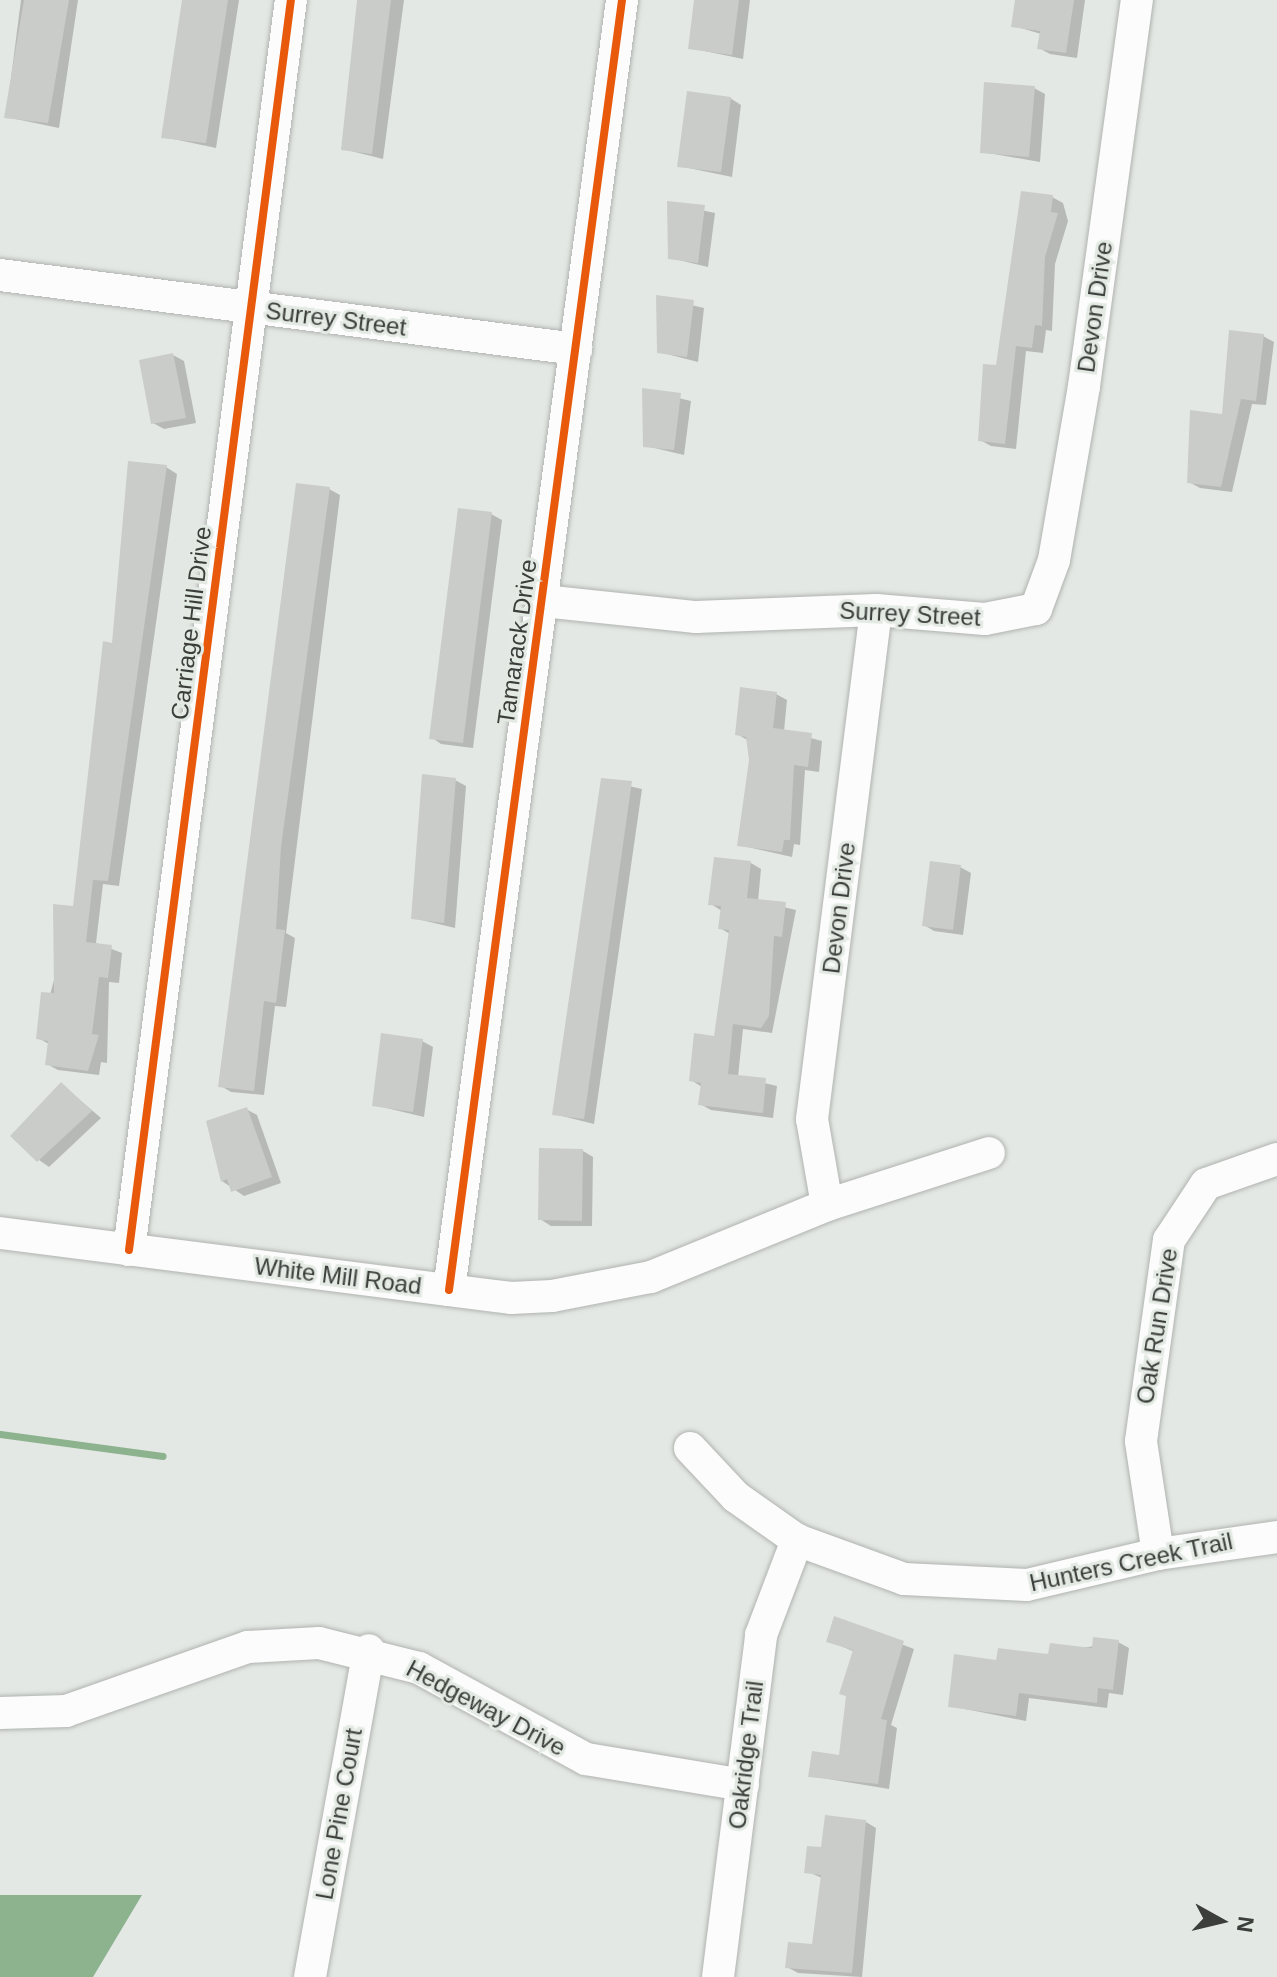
<!DOCTYPE html>
<html>
<head>
<meta charset="utf-8">
<style>
  body { margin:0 }
  #map { position:relative; width:1277px; height:1977px; overflow:hidden; background:#e4e8e4; font-family:Helvetica,sans-serif }
  div>[style] { position:absolute }
  .water>* { inset:0; background:#8cb28e }
  .shadow>* { inset:0; background:#0003 }
  .stream>* { height:7px; margin:-3.5px; padding:0 3.5px; transform-origin:3.5px; border-radius:3.5px; background:#8cb28e }
  .building>* { inset:0; background:#caccca }
  .roads { filter:drop-shadow(0 0 2px #b0b3b0) drop-shadow(0 0 2px #b0b3b0) }
  .minor>* { height:32px; margin:-16px; padding:0 16px; transform-origin:16px; border-radius:16px; background:#fbfcfb }
  .cycleway>* { height:8px; margin:-4px; padding:0 4px; transform-origin:4px; border-radius:4px; background:#e8590c }
  span { translate:-50% -50%; white-space:nowrap; text-align:center; line-height:1.15; -webkit-text-stroke:6px #e3e9e3; paint-order:stroke }
  .street-label { font-size:24px; color:#3b3e3b }
  .north { position:absolute; left:1181px; top:1881px; width:80px; height:80px; -webkit-text-stroke:6px #e3e9e3; paint-order:stroke; rotate:98deg; font-size:22px; font-weight:700; line-height:32px; text-align:center; color:#3b3e3b }
  .north::after { content:''; display:block; margin:auto; width:28px; height:36px; background:#3b3e3b; clip-path:polygon(50% 0,100% 100%,50% 72%,0 100%) }
</style>
</head>
<body>
<div id="map">
  <div class="water">
    <i style="clip-path:polygon(0 1895px,142px 1895px,93px 1977px,0 1977px)"></i>
  </div>
  <div class="shadow">
    <i style="clip-path:polygon(21px 0,78px 0,59px 128px,6px 117px)"></i>
    <i style="clip-path:polygon(184px 0,239px 0,216px 148px,164px 137px)"></i>
    <i style="clip-path:polygon(363px 0,404px 0,383px 159px,343px 149px)"></i>
    <i style="clip-path:polygon(696px 0,750px 0,743px 59px,690px 48px)"></i>
    <i style="clip-path:polygon(1017px 0,1085px 0,1077px 58px,1050px 54px,1039px 48px,1041px 34px,1014px 26px)"></i>
    <i style="clip-path:polygon(1034px 88px,1045px 94px,1040px 162px,982px 152px)"></i>
    <i style="clip-path:polygon(730px 98px,741px 105px,732px 177px,679px 166px)"></i>
    <i style="clip-path:polygon(1052px 197px,1063px 203px,1068px 221px,1055px 264px,1052px 331px,1046px 330px,1043px 353px,1026px 351px,1016px 449px,991px 446px,980px 440px,998px 367px)"></i>
    <i style="clip-path:polygon(668px 203px,715px 213px,708px 267px,670px 258px)"></i>
    <i style="clip-path:polygon(657px 297px,704px 308px,698px 362px,659px 352px)"></i>
    <i style="clip-path:polygon(1263px 336px,1274px 342px,1266px 405px,1252px 404px,1232px 492px,1200px 488px,1189px 482px)"></i>
    <i style="clip-path:polygon(173px 355px,184px 361px,196px 423px,164px 429px,153px 423px)"></i>
    <i style="clip-path:polygon(644px 390px,691px 401px,684px 455px,646px 446px)"></i>
    <i style="clip-path:polygon(166px 467px,177px 474px,119px 886px,103px 884px,96px 943px,122px 953px,119px 983px,109px 982px,107px 1063px,101px 1062px,99px 1075px,58px 1070px,47px 1064px,49px 1044px,38px 1038px,74px 908px,114px 645px)"></i>
    <i style="clip-path:polygon(329px 489px,340px 495px,286px 933px,295px 938px,286px 1007px,275px 1006px,264px 1095px,231px 1092px,221px 1086px)"></i>
    <i style="clip-path:polygon(491px 514px,502px 520px,473px 748px,441px 744px,431px 737px)"></i>
    <i style="clip-path:polygon(776px 694px,787px 700px,784px 731px,822px 741px,819px 772px,805px 770px,800px 845px,794px 844px,792px 857px,739px 845px,751px 760px,749px 741px,737px 734px)"></i>
    <i style="clip-path:polygon(455px 780px,466px 786px,455px 928px,413px 918px)"></i>
    <i style="clip-path:polygon(603px 780px,642px 789px,594px 1124px,554px 1114px)"></i>
    <i style="clip-path:polygon(751px 863px,761px 869px,758px 901px,796px 910px,772px 1033px,743px 1029px,738px 1077px,777px 1086px,773px 1118px,711px 1110px,700px 1104px,702px 1087px,691px 1080px,716px 1038px,730px 934px,720px 928px,722px 911px,711px 904px)"></i>
    <i style="clip-path:polygon(960px 867px,971px 873px,963px 935px,934px 931px,924px 925px)"></i>
    <i style="clip-path:polygon(422px 1041px,433px 1047px,424px 1117px,374px 1105px)"></i>
    <i style="clip-path:polygon(61px 1084px,101px 1118px,49px 1167px,39px 1160px)"></i>
    <i style="clip-path:polygon(246px 1109px,257px 1115px,281px 1183px,244px 1196px,222px 1181px)"></i>
    <i style="clip-path:polygon(583px 1151px,593px 1157px,592px 1226px,551px 1226px,540px 1219px)"></i>
    <i style="clip-path:polygon(835px 1619px,914px 1649px,891px 1725px,897px 1728px,889px 1789px,810px 1776px,841px 1757px,855px 1652px,829px 1641px)"></i>
    <i style="clip-path:polygon(1118px 1642px,1129px 1648px,1123px 1695px,1109px 1693px,1107px 1708px,1029px 1698px,1026px 1721px,950px 1706px,998px 1662px)"></i>
    <i style="clip-path:polygon(866px 1822px,876px 1828px,862px 1977px,798px 1973px,787px 1967px,814px 1947px,822px 1878px,806px 1871px,823px 1850px)"></i>
  </div>
  <div class="stream">
    <i style="left:0;top:1434px;width:164px;rotate:7.7deg"></i>
  </div>
  <div class="building">
    <i style="clip-path:polygon(24px 0,69px 0,48px 123px,4px 118px)"></i>
    <i style="clip-path:polygon(182px 0,228px 0,206px 143px,161px 138px)"></i>
    <i style="clip-path:polygon(357px 0,391px 0,372px 154px,341px 150px)"></i>
    <i style="clip-path:polygon(694px 0,739px 0,732px 55px,688px 49px)"></i>
    <i style="clip-path:polygon(1015px 0,1074px 0,1066px 53px,1037px 49px,1040px 31px,1011px 27px)"></i>
    <i style="clip-path:polygon(984px 82px,1035px 86px,1029px 157px,980px 153px)"></i>
    <i style="clip-path:polygon(687px 91px,731px 97px,721px 172px,677px 167px)"></i>
    <i style="clip-path:polygon(1021px 191px,1053px 195px,1051px 212px,1058px 213px,1045px 257px,1042px 326px,1035px 325px,1032px 348px,1016px 346px,1005px 444px,978px 441px,983px 364px,996px 365px)"></i>
    <i style="clip-path:polygon(667px 201px,705px 205px,698px 263px,668px 259px)"></i>
    <i style="clip-path:polygon(656px 295px,694px 300px,687px 357px,657px 353px)"></i>
    <i style="clip-path:polygon(1229px 330px,1264px 334px,1256px 401px,1241px 399px,1221px 487px,1187px 483px,1190px 410px,1222px 414px)"></i>
    <i style="clip-path:polygon(173px 353px,186px 418px,151px 424px,139px 360px)"></i>
    <i style="clip-path:polygon(642px 388px,681px 393px,674px 450px,643px 447px)"></i>
    <i style="clip-path:polygon(128px 461px,167px 465px,108px 881px,93px 880px,86px 942px,112px 945px,108px 978px,99px 977px,92px 1034px,99px 1035px,88px 1071px,45px 1065px,48px 1041px,36px 1039px,41px 992px,54px 993px,53px 904px,73px 906px,103px 641px,112px 643px)"></i>
    <i style="clip-path:polygon(296px 483px,330px 487px,281px 847px,276px 929px,285px 930px,276px 1003px,264px 1001px,254px 1091px,218px 1087px)"></i>
    <i style="clip-path:polygon(458px 508px,492px 512px,463px 743px,429px 739px)"></i>
    <i style="clip-path:polygon(740px 687px,777px 692px,773px 728px,812px 733px,808px 767px,794px 765px,790px 840px,784px 840px,782px 852px,737px 846px,749px 760px,746px 737px,735px 735px)"></i>
    <i style="clip-path:polygon(422px 774px,456px 778px,444px 923px,411px 919px)"></i>
    <i style="clip-path:polygon(601px 778px,632px 781px,584px 1119px,552px 1115px)"></i>
    <i style="clip-path:polygon(714px 857px,751px 861px,747px 898px,786px 902px,782px 937px,774px 936px,769px 1016px,761px 1028px,733px 1024px,728px 1074px,766px 1078px,763px 1113px,698px 1105px,701px 1083px,689px 1081px,694px 1033px,714px 1036px,729px 930px,718px 929px,721px 906px,708px 905px)"></i>
    <i style="clip-path:polygon(930px 861px,961px 865px,953px 930px,922px 926px)"></i>
    <i style="clip-path:polygon(381px 1033px,423px 1039px,413px 1112px,372px 1106px)"></i>
    <i style="clip-path:polygon(61px 1082px,92px 1111px,37px 1162px,10px 1136px)"></i>
    <i style="clip-path:polygon(247px 1107px,272px 1177px,231px 1192px,227px 1179px,221px 1182px,206px 1121px)"></i>
    <i style="clip-path:polygon(539px 1148px,583px 1149px,582px 1221px,538px 1220px)"></i>
    <i style="clip-path:polygon(834px 1616px,904px 1641px,881px 1719px,887px 1720px,878px 1784px,808px 1777px,812px 1751px,839px 1755px,846px 1696px,839px 1694px,853px 1650px,826px 1642px)"></i>
    <i style="clip-path:polygon(1093px 1637px,1119px 1640px,1113px 1690px,1098px 1688px,1097px 1703px,1019px 1693px,1016px 1716px,948px 1707px,954px 1654px,996px 1660px,998px 1648px,1048px 1654px,1050px 1643px,1092px 1648px)"></i>
    <i style="clip-path:polygon(825px 1815px,866px 1820px,852px 1973px,785px 1968px,788px 1942px,812px 1944px,821px 1875px,804px 1873px,807px 1846px,821px 1847px)"></i>
  </div>
  <div class="roads">
    <div class="minor">
      <i style="left:0;top:275px;width:581px;rotate:7.32deg"></i>
      <i style="left:543px;top:601px;width:154px;rotate:6deg"></i>
      <i style="left:696px;top:617px;width:180px;rotate:-2.2deg"></i>
      <i style="left:876px;top:610px;width:109px;rotate:4.7deg"></i>
      <i style="left:985px;top:619px;width:52px;rotate:-11.1deg"></i>
      <i style="left:1036px;top:609px;width:52px;rotate:-69.8deg"></i>
      <i style="left:1054px;top:560px;width:177px;rotate:-80.2deg"></i>
      <i style="left:1084px;top:386px;width:390px;rotate:-82.2deg"></i>
      <i style="left:827px;top:1205px;width:87px;rotate:-99.9deg"></i>
      <i style="left:812px;top:1119px;width:513px;rotate:-82.83deg"></i>
      <i style="left:0;top:1233px;width:515px;rotate:7.25deg"></i>
      <i style="left:511px;top:1298px;width:41px;rotate:-2.8deg"></i>
      <i style="left:552px;top:1296px;width:101px;rotate:-10.9deg"></i>
      <i style="left:651px;top:1277px;width:190px;rotate:-22.2deg"></i>
      <i style="left:827px;top:1205px;width:170px;rotate:-17.8deg"></i>
      <i style="left:129px;top:1250px;width:1260px;rotate:-82.62deg"></i>
      <i style="left:449px;top:1290px;width:1302px;rotate:-82.36deg"></i>
      <i style="left:690px;top:1448px;width:67px;rotate:46.8deg"></i>
      <i style="left:736px;top:1497px;width:75px;rotate:35.2deg"></i>
      <i style="left:797px;top:1540px;width:114px;rotate:20deg"></i>
      <i style="left:904px;top:1579px;width:123px;rotate:2.8deg"></i>
      <i style="left:1027px;top:1585px;width:135px;rotate:-13.3deg"></i>
      <i style="left:1158px;top:1554px;width:120px;rotate:-8.1deg"></i>
      <i style="left:1158px;top:1554px;width:114px;rotate:-98.6deg"></i>
      <i style="left:1141px;top:1441px;width:203px;rotate:-82.1deg"></i>
      <i style="left:1169px;top:1240px;width:67px;rotate:-56.5deg"></i>
      <i style="left:1206px;top:1184px;width:75px;rotate:-19.4deg"></i>
      <i style="left:0;top:1713px;width:66px;rotate:-1.7deg"></i>
      <i style="left:66px;top:1711px;width:193px;rotate:-19.4deg"></i>
      <i style="left:248px;top:1647px;width:71px;rotate:-3.2deg"></i>
      <i style="left:319px;top:1643px;width:103px;rotate:14deg"></i>
      <i style="left:419px;top:1668px;width:190px;rotate:28.6deg"></i>
      <i style="left:586px;top:1759px;width:159px;rotate:9.4deg"></i>
      <i style="left:310px;top:1977px;width:332px;rotate:-79.8deg"></i>
      <i style="left:718px;top:1977px;width:345px;rotate:-82.8deg"></i>
      <i style="left:761px;top:1635px;width:102px;rotate:-69.2deg"></i>
    </div>
  </div>
  <div class="cycleway">
    <i style="left:129px;top:1250px;width:1260px;rotate:-82.62deg"></i>
    <i style="left:449px;top:1290px;width:1302px;rotate:-82.36deg"></i>
  </div>
  <div class="street-label">
    <span style="left:1095px;top:307px;rotate:-82deg">Devon Drive</span>
    <span style="left:336px;top:319px;rotate:7deg">Surrey Street</span>
    <span style="left:910px;top:614px;rotate:3deg">Surrey Street</span>
    <span style="left:191px;top:623px;rotate:-83deg">Carriage Hill Drive</span>
    <span style="left:517px;top:642px;rotate:-82deg">Tamarack Drive</span>
    <span style="left:839px;top:908px;rotate:-83deg">Devon Drive</span>
    <span style="left:338px;top:1276px;rotate:7deg">White Mill Road</span>
    <span style="left:1157px;top:1326px;rotate:-81deg">Oak Run Drive</span>
    <span style="left:1131px;top:1562px;rotate:-12deg">Hunters Creek Trail</span>
    <span style="left:486px;top:1708px;rotate:28deg">Hedgeway Drive</span>
    <span style="left:746px;top:1755px;rotate:-83deg">Oakridge Trail</span>
    <span style="left:339px;top:1814px;rotate:-80deg">Lone Pine Court</span>
  </div>
  <div class="north">N</div>
</div>
</body>
</html>
